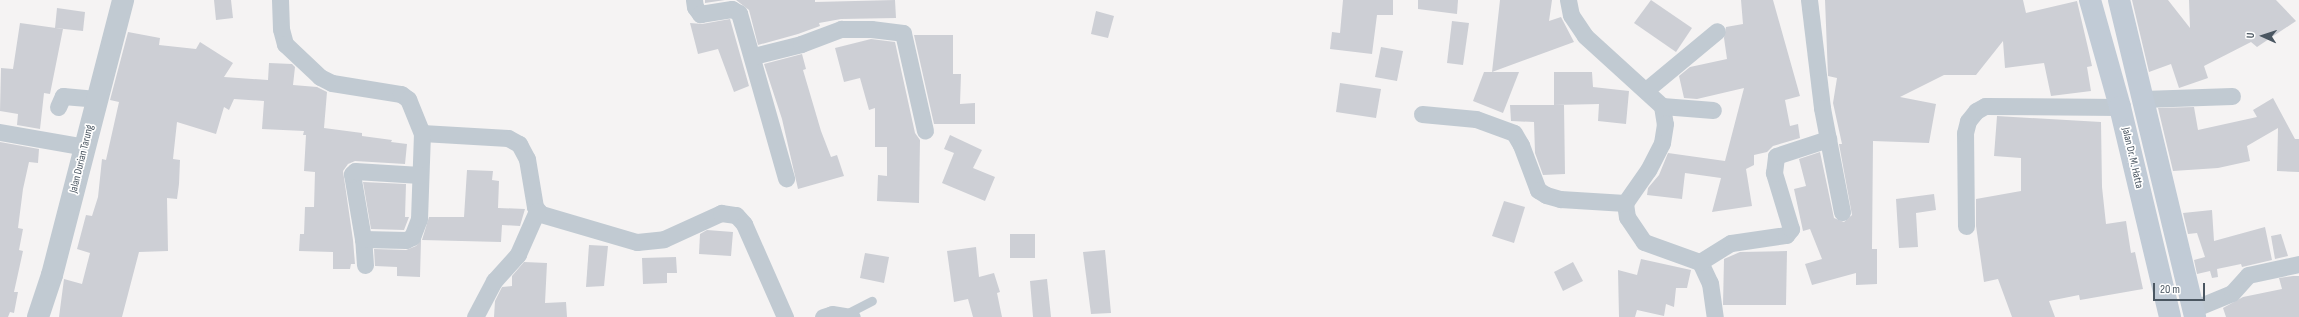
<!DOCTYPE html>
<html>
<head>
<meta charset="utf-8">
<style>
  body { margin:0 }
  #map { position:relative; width:2299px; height:317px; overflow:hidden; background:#f5f3f3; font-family:"Sofia Sans Condensed",sans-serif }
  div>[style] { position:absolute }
  .building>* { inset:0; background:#cdcfd5 }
  .service>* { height:9px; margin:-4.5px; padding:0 4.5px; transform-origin:4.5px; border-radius:4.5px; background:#c1cad2 }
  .minor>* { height:17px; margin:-8.5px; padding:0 8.5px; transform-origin:8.5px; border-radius:8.5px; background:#c1cad2 }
  .tertiary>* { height:22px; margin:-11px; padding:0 11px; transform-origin:11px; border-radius:11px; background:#c1cad2 }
  .secondary>* { height:22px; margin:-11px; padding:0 11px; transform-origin:11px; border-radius:11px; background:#c1cbd6 }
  span { translate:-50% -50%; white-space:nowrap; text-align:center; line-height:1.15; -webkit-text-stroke:3.5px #fff; paint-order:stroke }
  .street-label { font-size:11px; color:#4a5661 }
  .north { position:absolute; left:2243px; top:16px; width:40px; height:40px; -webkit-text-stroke:3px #fff; paint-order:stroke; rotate:273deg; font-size:11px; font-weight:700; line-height:16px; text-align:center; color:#4a5661 }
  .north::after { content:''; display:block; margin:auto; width:14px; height:18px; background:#4a5661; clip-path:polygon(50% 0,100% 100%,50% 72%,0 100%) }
  .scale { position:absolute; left:2153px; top:283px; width:52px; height:18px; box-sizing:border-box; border:2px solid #4a5661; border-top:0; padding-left:5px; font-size:12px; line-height:14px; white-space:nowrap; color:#4a5661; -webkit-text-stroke:3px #fff; paint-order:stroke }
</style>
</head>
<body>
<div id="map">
  <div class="building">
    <i style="clip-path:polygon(214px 0,231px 0,233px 18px,216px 20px)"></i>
    <i style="clip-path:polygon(705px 0,725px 0,705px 3px)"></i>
    <i style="clip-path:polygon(736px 0,815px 0,815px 2px,895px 0,896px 18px,841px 19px,819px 23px,820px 26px,798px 34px,758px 45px,749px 10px)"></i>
    <i style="clip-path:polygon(1343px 0,1393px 0,1393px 15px,1377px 15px,1372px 54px,1330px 49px,1332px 32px,1340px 33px)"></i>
    <i style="clip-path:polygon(1418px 0,1458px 0,1457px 14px,1418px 9px)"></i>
    <i style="clip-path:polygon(1500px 0,1552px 0,1549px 21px,1561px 17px,1574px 42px,1492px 72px)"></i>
    <i style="clip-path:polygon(1651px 0,1692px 28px,1676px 52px,1634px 23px)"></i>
    <i style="clip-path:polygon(1741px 0,1773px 0,1800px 96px,1785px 100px,1790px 126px,1798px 124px,1800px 138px,1773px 146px,1767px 152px,1754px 155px,1754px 165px,1746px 169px,1752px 206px,1712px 212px,1721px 178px,1685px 173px,1682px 199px,1647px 195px,1648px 188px,1659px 175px,1668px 153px,1725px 161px,1744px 88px,1697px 99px,1684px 98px,1679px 76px,1690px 67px,1727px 59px,1724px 38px,1726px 27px,1743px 24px)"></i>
    <i style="clip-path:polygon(1825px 0,2023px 0,2026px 13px,2077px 1px,2088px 48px,2092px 66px,2087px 67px,2091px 91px,2051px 96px,2044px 63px,2005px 68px,2003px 41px,1976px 75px,1944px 75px,1900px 97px,1936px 104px,1929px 143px,1873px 141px,1872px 249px,1877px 249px,1877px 284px,1856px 285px,1856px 273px,1812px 285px,1805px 264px,1822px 259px,1810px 229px,1803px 231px,1794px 189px,1806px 186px,1799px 159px,1820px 152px,1834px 218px,1844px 222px,1852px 215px,1839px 144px,1842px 144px,1833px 103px,1837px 78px,1828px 76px)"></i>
    <i style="clip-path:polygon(2132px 0,2168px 0,2190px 28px,2189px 0,2276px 0,2296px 21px,2257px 47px,2251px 42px,2204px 66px,2208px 78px,2179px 88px,2171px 64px,2149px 72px)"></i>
    <i style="clip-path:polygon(57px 8px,85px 12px,83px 31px,55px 28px)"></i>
    <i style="clip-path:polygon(1096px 11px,1114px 16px,1108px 38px,1091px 34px)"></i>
    <i style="clip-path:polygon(730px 19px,749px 86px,734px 92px,718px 49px,698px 54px,690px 23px,702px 24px)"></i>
    <i style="clip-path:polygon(1452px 21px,1469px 23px,1463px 65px,1447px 63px)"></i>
    <i style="clip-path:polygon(20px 23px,63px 29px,50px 94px,44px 93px,40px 129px,17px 125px,18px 114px,0 111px,1px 68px,13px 69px)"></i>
    <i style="clip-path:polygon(128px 32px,160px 38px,159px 45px,196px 49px,200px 42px,233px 63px,224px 77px,268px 80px,269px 63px,292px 64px,295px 67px,293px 85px,317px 87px,327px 92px,324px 128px,362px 133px,362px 136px,392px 140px,391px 142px,407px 144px,405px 164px,355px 161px,348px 164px,343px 171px,353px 240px,355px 264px,351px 264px,350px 269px,333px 269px,333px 252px,299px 251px,300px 234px,304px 234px,305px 207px,314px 207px,315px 172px,304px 171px,306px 135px,303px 135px,304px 131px,262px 129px,264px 101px,234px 99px,229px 110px,224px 107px,216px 134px,177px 122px,173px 159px,180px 160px,179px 184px,177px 199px,167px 198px,168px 251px,139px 252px,122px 317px,59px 317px,64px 279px,82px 284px,90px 253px,77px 249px,86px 215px,92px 216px,98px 197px,102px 159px,106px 160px,119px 102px,110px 100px)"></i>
    <i style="clip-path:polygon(914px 35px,953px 35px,953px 74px,961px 74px,960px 104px,975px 103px,975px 124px,934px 124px)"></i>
    <i style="clip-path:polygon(871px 39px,895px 42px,915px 133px,920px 140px,919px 203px,877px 201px,878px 175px,887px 176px,887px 147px,875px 147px,875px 108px,869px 110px,860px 78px,844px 82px,835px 48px)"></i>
    <i style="clip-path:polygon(1381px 47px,1403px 51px,1397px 81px,1375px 77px)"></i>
    <i style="clip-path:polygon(802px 54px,806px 69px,803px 70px,821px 131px,831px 157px,837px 155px,844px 176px,798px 189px,782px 119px,764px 64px)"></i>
    <i style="clip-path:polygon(1484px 72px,1519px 72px,1503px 113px,1473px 101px)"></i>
    <i style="clip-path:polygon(1554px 72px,1592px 72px,1593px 87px,1629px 91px,1626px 124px,1598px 121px,1599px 104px,1554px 105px)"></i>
    <i style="clip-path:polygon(1340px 83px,1381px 89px,1376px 118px,1336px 112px)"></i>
    <i style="clip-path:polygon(2273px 98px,2295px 139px,2299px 139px,2299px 172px,2277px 171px,2278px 128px,2247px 146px,2250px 161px,2218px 168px,2173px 171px,2158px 108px,2194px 107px,2198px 130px,2257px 117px,2253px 110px)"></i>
    <i style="clip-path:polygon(1510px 105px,1564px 105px,1565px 174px,1543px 175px,1535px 153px,1534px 122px,1511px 121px)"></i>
    <i style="clip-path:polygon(1997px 116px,2101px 122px,2102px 187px,2106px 224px,2126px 221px,2131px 253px,2135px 252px,2143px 289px,2080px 300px,2079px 295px,2049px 301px,2055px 317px,2012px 317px,1998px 279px,1984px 282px,1976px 226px,1976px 199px,2021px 191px,2021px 158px,1994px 156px)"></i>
    <i style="clip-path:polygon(950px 135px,982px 150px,973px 168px,995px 177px,985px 201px,942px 183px,954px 153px,944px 149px)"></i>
    <i style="clip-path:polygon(0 142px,39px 149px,38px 163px,29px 162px,23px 189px,18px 228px,23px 229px,19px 250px,23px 251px,14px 292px,18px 292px,14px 313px,10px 312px,8px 317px,0 317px)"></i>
    <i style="clip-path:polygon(467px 170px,493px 171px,492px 180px,499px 181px,498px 208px,525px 209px,520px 226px,502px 225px,501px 242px,422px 240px,429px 217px,464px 217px)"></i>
    <i style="clip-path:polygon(363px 182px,406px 184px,405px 217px,409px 217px,404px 230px,371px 229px)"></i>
    <i style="clip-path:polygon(1934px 194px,1936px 210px,1916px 213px,1918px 247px,1899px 248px,1896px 199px)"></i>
    <i style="clip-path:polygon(1504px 201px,1525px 207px,1514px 243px,1492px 236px)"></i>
    <i style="clip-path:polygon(2212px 210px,2214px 241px,2265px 227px,2272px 260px,2242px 267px,2241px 264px,2217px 269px,2218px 277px,2212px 278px,2210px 271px,2197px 274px,2194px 260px,2205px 257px,2197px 233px,2188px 234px,2183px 213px)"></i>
    <i style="clip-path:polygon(707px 230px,733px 232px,731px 256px,699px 254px,700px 234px)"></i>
    <i style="clip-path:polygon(1010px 234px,1035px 234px,1035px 258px,1010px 258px)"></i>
    <i style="clip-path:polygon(2281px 234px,2288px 256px,2275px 259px,2271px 236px)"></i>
    <i style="clip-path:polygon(421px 240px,420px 277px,397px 276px,397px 267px,375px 266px,374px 249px,406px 250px,416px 246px)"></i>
    <i style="clip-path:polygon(589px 245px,608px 246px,604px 286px,586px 287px)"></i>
    <i style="clip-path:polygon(976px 247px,979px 277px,994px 273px,1000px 292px,997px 293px,1002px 317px,973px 317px,968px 299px,954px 302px,947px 251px)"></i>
    <i style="clip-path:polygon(1105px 250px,1111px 313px,1091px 314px,1083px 252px)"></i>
    <i style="clip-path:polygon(1787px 251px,1786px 305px,1723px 305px,1724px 259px,1740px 252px)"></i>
    <i style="clip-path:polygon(865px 253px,889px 257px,884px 283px,860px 278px)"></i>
    <i style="clip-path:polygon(676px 257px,677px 273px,667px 273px,667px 283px,643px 284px,642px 258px)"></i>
    <i style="clip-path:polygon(1641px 259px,1691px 270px,1687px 288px,1676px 288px,1674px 307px,1666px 304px,1664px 316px,1637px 310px,1635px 317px,1619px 317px,1618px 270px,1637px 275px)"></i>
    <i style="clip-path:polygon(524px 262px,547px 263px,545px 303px,566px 302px,567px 317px,494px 317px,495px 301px,502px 287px,512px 286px,512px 276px)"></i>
    <i style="clip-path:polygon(1573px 262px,1583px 281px,1563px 291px,1554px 272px)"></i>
    <i style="clip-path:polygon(2293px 276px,2299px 276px,2299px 317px,2226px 317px,2223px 308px,2243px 297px,2282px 289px,2279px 278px)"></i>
    <i style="clip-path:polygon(1047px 279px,1051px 317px,1033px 317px,1030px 281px)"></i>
  </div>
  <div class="service">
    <i style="left:846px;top:314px;width:29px;rotate:-27deg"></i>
  </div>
  <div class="minor">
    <i style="left:280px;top:0;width:29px;rotate:88deg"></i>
    <i style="left:281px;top:29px;width:16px;rotate:75deg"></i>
    <i style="left:285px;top:44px;width:48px;rotate:43.3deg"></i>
    <i style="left:320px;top:77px;width:13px;rotate:27deg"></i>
    <i style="left:332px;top:83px;width:70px;rotate:9.1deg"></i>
    <i style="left:401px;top:94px;width:9px;rotate:36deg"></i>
    <i style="left:408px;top:99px;width:37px;rotate:68deg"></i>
    <i style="left:422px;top:133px;width:86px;rotate:3.3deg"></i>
    <i style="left:508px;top:138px;width:13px;rotate:29deg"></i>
    <i style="left:519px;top:144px;width:17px;rotate:62deg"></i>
    <i style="left:527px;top:159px;width:49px;rotate:80.5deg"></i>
    <i style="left:535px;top:207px;width:9px;rotate:49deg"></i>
    <i style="left:541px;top:214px;width:100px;rotate:16.3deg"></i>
    <i style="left:637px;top:242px;width:27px;rotate:-6deg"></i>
    <i style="left:664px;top:239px;width:63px;rotate:-24.5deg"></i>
    <i style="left:721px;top:213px;width:15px;rotate:8deg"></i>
    <i style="left:736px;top:215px;width:12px;rotate:48deg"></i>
    <i style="left:744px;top:224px;width:102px;rotate:66.2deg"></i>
    <i style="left:694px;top:0;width:7px;rotate:82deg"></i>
    <i style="left:695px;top:7px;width:9px;rotate:54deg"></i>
    <i style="left:700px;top:14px;width:32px;rotate:-9deg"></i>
    <i style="left:732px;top:9px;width:8px;rotate:30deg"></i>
    <i style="left:739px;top:13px;width:172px;rotate:74.1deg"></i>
    <i style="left:1568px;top:0;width:15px;rotate:79deg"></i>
    <i style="left:1571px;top:15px;width:25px;rotate:56deg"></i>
    <i style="left:1585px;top:36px;width:104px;rotate:42.3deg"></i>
    <i style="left:1662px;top:106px;width:18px;rotate:81deg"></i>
    <i style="left:1665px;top:124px;width:19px;rotate:99deg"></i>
    <i style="left:1662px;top:143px;width:30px;rotate:117deg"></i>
    <i style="left:1648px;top:170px;width:40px;rotate:124.9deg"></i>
    <i style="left:1625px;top:203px;width:14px;rotate:82deg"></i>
    <i style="left:1627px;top:217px;width:30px;rotate:56deg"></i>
    <i style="left:1644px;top:242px;width:59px;rotate:19.7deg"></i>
    <i style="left:1700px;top:262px;width:23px;rotate:65deg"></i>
    <i style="left:1710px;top:283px;width:34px;rotate:82deg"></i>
    <i style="left:1809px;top:0;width:109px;rotate:83.1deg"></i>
    <i style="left:1822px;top:108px;width:106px;rotate:79.1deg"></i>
    <i style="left:754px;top:56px;width:49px;rotate:-14.3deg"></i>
    <i style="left:801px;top:44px;width:43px;rotate:-20.6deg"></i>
    <i style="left:841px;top:29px;width:30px"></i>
    <i style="left:871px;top:29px;width:32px;rotate:7deg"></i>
    <i style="left:903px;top:33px;width:100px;rotate:77.3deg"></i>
    <i style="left:1646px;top:90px;width:92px;rotate:-39.7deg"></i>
    <i style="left:2143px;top:99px;width:89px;rotate:-1.9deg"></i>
    <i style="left:1662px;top:106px;width:51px;rotate:4.5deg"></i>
    <i style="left:58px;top:107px;width:12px;rotate:-66deg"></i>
    <i style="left:63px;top:96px;width:33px;rotate:5deg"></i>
    <i style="left:1422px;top:114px;width:54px;rotate:5.3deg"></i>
    <i style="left:1476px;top:119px;width:40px;rotate:20.2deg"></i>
    <i style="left:1514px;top:133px;width:14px;rotate:60deg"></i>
    <i style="left:1521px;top:145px;width:48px;rotate:69.3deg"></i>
    <i style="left:1538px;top:190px;width:9px;rotate:32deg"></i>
    <i style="left:1546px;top:195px;width:15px;rotate:16deg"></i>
    <i style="left:1560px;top:199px;width:65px;rotate:3.5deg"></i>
    <i style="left:0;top:132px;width:86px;rotate:10deg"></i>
    <i style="left:1966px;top:226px;width:93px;rotate:-90.6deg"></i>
    <i style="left:1965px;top:133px;width:12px;rotate:-76deg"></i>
    <i style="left:1968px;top:121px;width:13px;rotate:-51deg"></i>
    <i style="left:1976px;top:111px;width:10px;rotate:-29deg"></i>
    <i style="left:1985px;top:106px;width:135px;rotate:0.4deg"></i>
    <i style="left:363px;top:239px;width:43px;rotate:1.3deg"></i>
    <i style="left:406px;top:240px;width:7px;rotate:-27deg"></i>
    <i style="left:412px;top:237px;width:19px;rotate:-69deg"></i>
    <i style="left:419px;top:219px;width:86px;rotate:-88deg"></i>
    <i style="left:1700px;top:262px;width:36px;rotate:-32deg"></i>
    <i style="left:1731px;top:243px;width:56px;rotate:-8.3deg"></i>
    <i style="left:1786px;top:235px;width:8px;rotate:-50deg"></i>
    <i style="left:1791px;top:229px;width:59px;rotate:-106.9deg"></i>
    <i style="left:1774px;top:173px;width:17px;rotate:-83deg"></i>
    <i style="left:1776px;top:156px;width:55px;rotate:-18.1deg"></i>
    <i style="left:365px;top:265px;width:26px;rotate:-94deg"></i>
    <i style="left:363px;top:239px;width:66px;rotate:-99.6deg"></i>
    <i style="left:352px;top:174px;width:4px;rotate:-45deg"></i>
    <i style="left:355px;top:171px;width:65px;rotate:3.5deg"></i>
    <i style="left:2193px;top:309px;width:42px;rotate:-22.3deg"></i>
    <i style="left:2232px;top:293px;width:24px;rotate:-48deg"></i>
    <i style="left:2248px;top:275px;width:52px;rotate:-12.2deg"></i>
    <i style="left:475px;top:317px;width:41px;rotate:-62.2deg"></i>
    <i style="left:494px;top:281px;width:36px;rotate:-48deg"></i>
    <i style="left:518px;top:254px;width:47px;rotate:-66.2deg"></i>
    <i style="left:823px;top:317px;width:9px;rotate:-18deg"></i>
    <i style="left:832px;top:314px;width:20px;rotate:9deg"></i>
  </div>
  <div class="tertiary">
    <i style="left:38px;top:317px;width:44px;rotate:-71.6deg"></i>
    <i style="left:52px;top:275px;width:284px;rotate:-75.5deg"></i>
  </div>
  <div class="secondary">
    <i style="left:2090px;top:0;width:111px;rotate:74.3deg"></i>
    <i style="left:2120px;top:107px;width:216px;rotate:76.6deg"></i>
    <i style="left:2119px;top:0;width:326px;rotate:76.5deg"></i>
  </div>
  <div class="street-label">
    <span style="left:2132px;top:158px;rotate:77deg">Jalan Dr. M. Hatta</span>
    <span style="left:82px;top:159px;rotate:-76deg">Jalan Durian Tarung</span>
  </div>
  <div class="north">U</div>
  <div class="scale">20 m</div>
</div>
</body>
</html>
